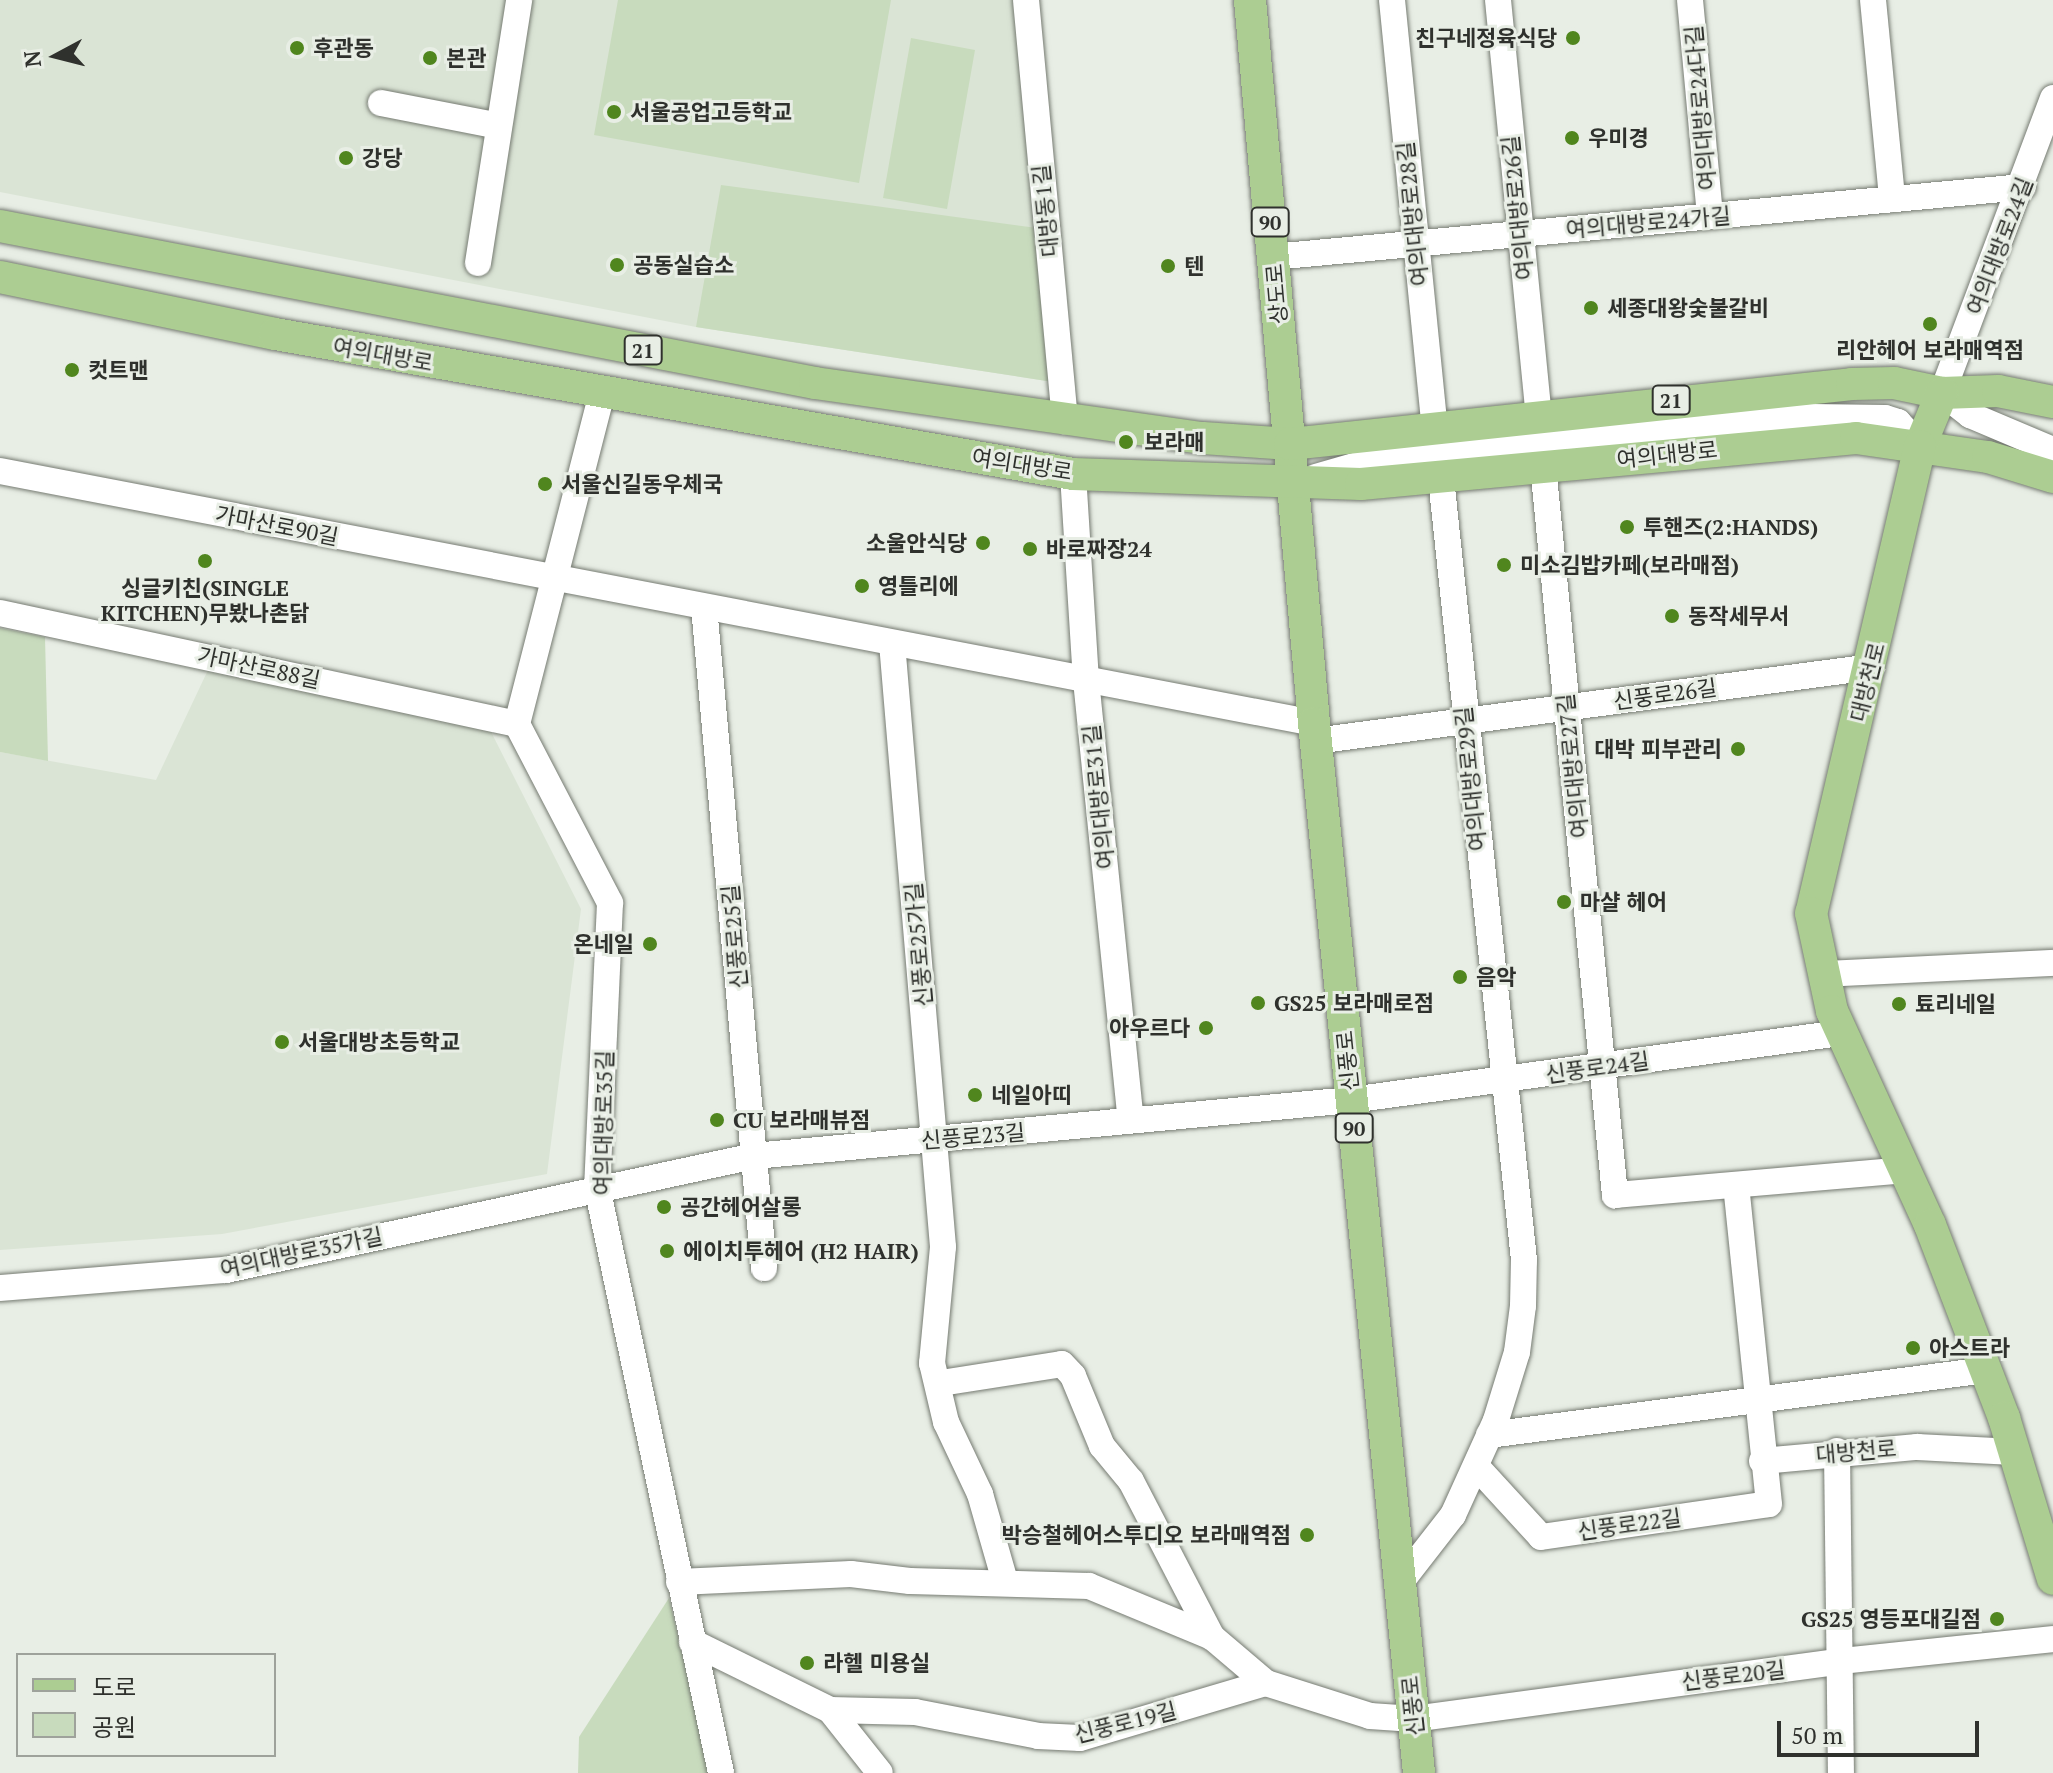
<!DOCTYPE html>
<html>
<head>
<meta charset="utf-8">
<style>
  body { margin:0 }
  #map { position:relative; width:2053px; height:1773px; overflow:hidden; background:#e8eee5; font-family:"PT Serif","Noto Sans KR",serif }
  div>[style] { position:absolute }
  .built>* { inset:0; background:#dae4d5 }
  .green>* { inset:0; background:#c8dbbd }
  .roads { filter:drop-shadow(0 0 2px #767b72) drop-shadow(0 0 2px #767b72) }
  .minor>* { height:26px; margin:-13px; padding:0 13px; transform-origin:13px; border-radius:13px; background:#fff }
  .major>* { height:32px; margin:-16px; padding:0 16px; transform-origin:16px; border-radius:16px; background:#accd92 }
  .dots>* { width:22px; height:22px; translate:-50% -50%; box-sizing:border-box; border:4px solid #e8eee5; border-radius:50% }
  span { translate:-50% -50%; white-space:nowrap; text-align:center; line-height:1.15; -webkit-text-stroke:6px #e8eee5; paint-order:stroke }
  .shield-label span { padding:2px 6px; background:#e8eee5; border:2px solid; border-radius:6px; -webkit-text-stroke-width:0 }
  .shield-label { font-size:20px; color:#2f312d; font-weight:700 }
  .poi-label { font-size:22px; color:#2f312d; font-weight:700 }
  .right { translate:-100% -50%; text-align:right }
  .left { translate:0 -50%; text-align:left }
  .street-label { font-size:22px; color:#2f312d }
  .legend { position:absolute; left:16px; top:1653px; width:260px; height:104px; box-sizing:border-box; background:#e8eee5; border:2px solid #9ea29b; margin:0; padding:10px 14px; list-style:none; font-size:24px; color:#2f312d }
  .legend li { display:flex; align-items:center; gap:16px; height:40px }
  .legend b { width:40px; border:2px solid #9ea29b }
  .north { position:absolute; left:16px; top:16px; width:80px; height:80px; -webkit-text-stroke:6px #e8eee5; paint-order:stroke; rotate:263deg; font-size:22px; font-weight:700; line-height:32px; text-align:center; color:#2f312d }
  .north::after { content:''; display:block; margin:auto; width:28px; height:36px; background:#2f312d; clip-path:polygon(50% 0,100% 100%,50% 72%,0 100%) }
  .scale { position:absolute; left:1777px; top:1721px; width:202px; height:36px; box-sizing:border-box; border:4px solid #2f312d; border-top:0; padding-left:10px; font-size:24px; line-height:28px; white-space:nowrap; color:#2f312d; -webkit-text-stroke:6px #e8eee5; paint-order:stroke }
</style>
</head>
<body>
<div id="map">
  <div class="built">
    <i style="clip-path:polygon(0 0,1019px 0,1053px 382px,696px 327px,0 192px)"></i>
    <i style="clip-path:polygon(208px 670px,485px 720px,581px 909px,547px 1174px,222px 1234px,0 1250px,0 752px,156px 780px)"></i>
  </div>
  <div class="green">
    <i style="clip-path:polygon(618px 0,891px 0,859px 183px,594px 135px)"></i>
    <i style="clip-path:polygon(911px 38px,975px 50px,947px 209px,883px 198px)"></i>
    <i style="clip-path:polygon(721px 185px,1037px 228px,1053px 382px,696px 327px)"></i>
    <i style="clip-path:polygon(0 628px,45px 637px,48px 761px,0 752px)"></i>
    <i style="clip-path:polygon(669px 1598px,710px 1773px,578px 1773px,579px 1737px)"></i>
  </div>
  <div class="roads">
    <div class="minor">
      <i style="left:1026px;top:0;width:423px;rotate:84.7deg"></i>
      <i style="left:1392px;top:0;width:430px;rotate:84.3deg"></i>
      <i style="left:1498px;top:0;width:417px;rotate:84.4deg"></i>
      <i style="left:1690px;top:0;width:217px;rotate:84.7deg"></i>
      <i style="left:1873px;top:0;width:200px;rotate:84.5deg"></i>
      <i style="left:2053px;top:98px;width:315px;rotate:110.6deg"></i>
      <i style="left:1942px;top:393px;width:36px;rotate:38deg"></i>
      <i style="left:1970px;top:415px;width:90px;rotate:22.9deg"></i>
      <i style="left:381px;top:103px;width:120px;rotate:11deg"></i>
      <i style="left:1273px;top:257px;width:753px;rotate:-5.33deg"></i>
      <i style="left:478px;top:263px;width:266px;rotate:-81.1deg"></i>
      <i style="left:602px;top:393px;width:342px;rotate:104.4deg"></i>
      <i style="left:517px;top:724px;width:202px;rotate:62.5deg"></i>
      <i style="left:610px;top:903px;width:284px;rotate:92.6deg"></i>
      <i style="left:597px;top:1187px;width:599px;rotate:78.05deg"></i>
      <i style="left:1543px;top:466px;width:733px;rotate:84.36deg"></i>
      <i style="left:1615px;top:1195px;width:291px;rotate:-4.9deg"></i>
      <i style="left:0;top:471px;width:1338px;rotate:10.86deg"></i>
      <i style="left:1073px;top:474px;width:206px;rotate:86.4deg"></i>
      <i style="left:1086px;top:680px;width:442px;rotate:84.2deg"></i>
      <i style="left:1316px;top:477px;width:91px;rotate:-16deg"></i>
      <i style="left:1403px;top:452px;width:409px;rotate:-4.9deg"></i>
      <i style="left:1811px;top:417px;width:74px;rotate:0.8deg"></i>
      <i style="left:1885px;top:418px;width:14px;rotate:17deg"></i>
      <i style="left:1898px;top:422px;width:33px;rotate:47deg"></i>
      <i style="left:704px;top:607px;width:664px;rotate:84.81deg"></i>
      <i style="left:0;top:613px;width:529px;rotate:12.12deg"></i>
      <i style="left:892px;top:643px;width:606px;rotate:85.17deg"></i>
      <i style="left:943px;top:1247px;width:117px;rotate:95.4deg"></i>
      <i style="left:932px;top:1363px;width:61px;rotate:76.7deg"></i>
      <i style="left:946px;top:1422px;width:80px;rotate:64.7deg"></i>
      <i style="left:980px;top:1494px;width:91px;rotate:74deg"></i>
      <i style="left:1315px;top:741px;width:562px;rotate:-7.57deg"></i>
      <i style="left:1824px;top:974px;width:229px;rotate:-2.8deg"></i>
      <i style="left:0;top:1288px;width:227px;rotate:-4.6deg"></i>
      <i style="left:226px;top:1270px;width:540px;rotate:-12.18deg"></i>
      <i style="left:754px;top:1156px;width:600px;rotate:-5.36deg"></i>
      <i style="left:1351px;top:1100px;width:496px;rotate:-7.8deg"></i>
      <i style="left:941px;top:1383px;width:122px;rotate:-8.9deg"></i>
      <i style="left:1062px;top:1364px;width:16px;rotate:47deg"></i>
      <i style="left:1073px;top:1376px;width:76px;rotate:67.5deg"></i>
      <i style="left:1102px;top:1446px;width:45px;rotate:50.4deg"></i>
      <i style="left:1131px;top:1481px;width:176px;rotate:62.6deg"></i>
      <i style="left:1212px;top:1637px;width:71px;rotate:40.4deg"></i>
      <i style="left:1489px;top:1435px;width:501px;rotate:-7.45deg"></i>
      <i style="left:1837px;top:1451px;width:322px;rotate:89.3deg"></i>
      <i style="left:1762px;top:1461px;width:156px;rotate:-5.2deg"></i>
      <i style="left:1917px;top:1447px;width:97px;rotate:3deg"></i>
      <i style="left:1476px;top:1466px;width:96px;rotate:47.5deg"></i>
      <i style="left:1541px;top:1537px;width:230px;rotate:-8.2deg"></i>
      <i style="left:1769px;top:1504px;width:320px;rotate:-95.9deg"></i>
      <i style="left:679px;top:1582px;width:172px;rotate:-2.7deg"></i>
      <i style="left:851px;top:1574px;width:59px;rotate:6.8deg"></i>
      <i style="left:910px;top:1581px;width:179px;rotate:1.6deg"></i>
      <i style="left:1089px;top:1586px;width:133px;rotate:22.5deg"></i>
      <i style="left:1400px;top:1583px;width:86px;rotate:-52.1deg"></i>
      <i style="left:1453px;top:1515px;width:104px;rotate:-65.6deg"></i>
      <i style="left:1496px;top:1420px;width:71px;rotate:-72.8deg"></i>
      <i style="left:1517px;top:1352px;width:46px;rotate:-82.6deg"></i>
      <i style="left:1523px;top:1306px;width:46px;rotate:-88.8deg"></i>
      <i style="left:1524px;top:1260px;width:786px;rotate:-96.06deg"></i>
      <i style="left:692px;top:1642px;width:154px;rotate:26.2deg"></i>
      <i style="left:830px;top:1710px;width:80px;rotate:51.6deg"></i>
      <i style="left:830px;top:1710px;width:85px;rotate:1.3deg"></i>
      <i style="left:915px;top:1712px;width:125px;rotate:11deg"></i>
      <i style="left:1038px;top:1736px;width:42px;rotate:2.7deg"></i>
      <i style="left:1080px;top:1738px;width:194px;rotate:-16.5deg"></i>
      <i style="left:1266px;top:1683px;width:109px;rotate:17.6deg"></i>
      <i style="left:1370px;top:1716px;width:44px;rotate:3.9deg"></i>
      <i style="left:1414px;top:1719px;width:431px;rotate:-7.7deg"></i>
      <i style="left:1841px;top:1661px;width:213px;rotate:-5.9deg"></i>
    </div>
    <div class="major">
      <i style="left:1250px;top:0;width:726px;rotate:84.94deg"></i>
      <i style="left:1314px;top:723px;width:1055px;rotate:84.29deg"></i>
      <i style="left:0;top:226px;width:830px;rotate:10.9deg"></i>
      <i style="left:815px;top:383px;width:392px;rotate:8.1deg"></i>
      <i style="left:1203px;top:438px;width:87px;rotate:3.9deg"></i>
      <i style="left:1290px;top:444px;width:565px;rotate:-6.09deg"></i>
      <i style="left:1852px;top:384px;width:42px;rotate:-1.4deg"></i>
      <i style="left:1894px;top:383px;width:49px;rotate:11.8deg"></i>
      <i style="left:1942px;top:393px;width:56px;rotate:-2deg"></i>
      <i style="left:1998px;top:391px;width:56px;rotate:11.3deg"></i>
      <i style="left:0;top:277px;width:281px;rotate:11.7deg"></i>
      <i style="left:275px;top:334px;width:810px;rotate:9.95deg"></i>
      <i style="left:1073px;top:474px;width:288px;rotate:2deg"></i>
      <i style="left:1361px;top:484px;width:497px;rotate:-5.3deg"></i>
      <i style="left:1856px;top:438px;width:133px;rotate:8.2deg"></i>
      <i style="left:1988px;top:457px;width:68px;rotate:17.1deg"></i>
      <i style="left:1942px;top:393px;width:57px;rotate:112.5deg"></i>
      <i style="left:1920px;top:446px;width:480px;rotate:103.1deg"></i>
      <i style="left:1811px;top:913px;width:100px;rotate:77.9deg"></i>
      <i style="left:1832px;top:1011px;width:235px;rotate:65.4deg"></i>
      <i style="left:1930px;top:1225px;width:207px;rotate:69deg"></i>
      <i style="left:2004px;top:1418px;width:168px;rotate:73.1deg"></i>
    </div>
  </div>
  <div class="dots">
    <i style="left:1573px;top:38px;background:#50861e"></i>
    <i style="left:297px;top:48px;background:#50861e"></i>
    <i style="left:430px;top:58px;background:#50861e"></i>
    <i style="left:614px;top:112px;background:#50861e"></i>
    <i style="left:1572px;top:138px;background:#50861e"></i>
    <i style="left:346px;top:158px;background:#50861e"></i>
    <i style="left:617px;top:265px;background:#50861e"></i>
    <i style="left:1168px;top:266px;background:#50861e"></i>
    <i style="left:1591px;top:308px;background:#50861e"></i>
    <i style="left:1930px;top:324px;background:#50861e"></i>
    <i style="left:72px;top:370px;background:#50861e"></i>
    <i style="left:1126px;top:442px;background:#50861e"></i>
    <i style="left:545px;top:484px;background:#50861e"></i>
    <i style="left:1627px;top:527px;background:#50861e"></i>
    <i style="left:983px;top:543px;background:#50861e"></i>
    <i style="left:1030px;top:549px;background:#50861e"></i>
    <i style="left:205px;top:561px;background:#50861e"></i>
    <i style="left:1504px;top:565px;background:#50861e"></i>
    <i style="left:862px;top:586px;background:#50861e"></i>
    <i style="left:1672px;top:616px;background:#50861e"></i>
    <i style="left:1738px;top:749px;background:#50861e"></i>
    <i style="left:1564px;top:902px;background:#50861e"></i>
    <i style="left:650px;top:944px;background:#50861e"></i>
    <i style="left:1460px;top:977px;background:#50861e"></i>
    <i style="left:1258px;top:1003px;background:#50861e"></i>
    <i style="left:1899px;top:1004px;background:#50861e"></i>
    <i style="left:1206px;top:1028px;background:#50861e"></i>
    <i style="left:282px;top:1042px;background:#50861e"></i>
    <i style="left:975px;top:1095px;background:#50861e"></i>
    <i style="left:717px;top:1120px;background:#50861e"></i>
    <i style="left:664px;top:1207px;background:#50861e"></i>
    <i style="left:667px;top:1251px;background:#50861e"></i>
    <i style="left:1913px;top:1348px;background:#50861e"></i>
    <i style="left:1307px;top:1535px;background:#50861e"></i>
    <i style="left:1997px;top:1619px;background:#50861e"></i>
    <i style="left:807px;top:1663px;background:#50861e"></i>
  </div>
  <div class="shield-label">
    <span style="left:1270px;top:222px">90</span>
    <span style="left:643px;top:350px">21</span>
    <span style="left:1671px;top:400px">21</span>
    <span style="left:1354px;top:1128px">90</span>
  </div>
  <div class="poi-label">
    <span class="right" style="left:1557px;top:38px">친구네정육식당</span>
    <span class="left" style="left:313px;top:48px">후관동</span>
    <span class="left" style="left:446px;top:58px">본관</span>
    <span class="left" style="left:630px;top:112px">서울공업고등학교</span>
    <span class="left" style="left:1588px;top:138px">우미경</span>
    <span class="left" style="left:362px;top:158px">강당</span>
    <span class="left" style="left:633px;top:265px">공동실습소</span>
    <span class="left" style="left:1184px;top:266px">텐</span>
    <span class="left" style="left:1607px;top:308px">세종대왕숯불갈비</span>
    <span style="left:1930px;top:350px">리안헤어 보라매역점</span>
    <span class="left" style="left:88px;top:370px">컷트맨</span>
    <span class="left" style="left:1144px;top:442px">보라매</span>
    <span class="left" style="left:561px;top:484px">서울신길동우체국</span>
    <span class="left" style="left:1643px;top:527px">투핸즈(2:HANDS)</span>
    <span class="right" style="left:967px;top:543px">소울안식당</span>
    <span class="left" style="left:1046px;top:549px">바로짜장24</span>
    <span class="left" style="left:1520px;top:565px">미소김밥카페(보라매점)</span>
    <span class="left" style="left:878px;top:586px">영틀리에</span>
    <span style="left:205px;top:600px">싱글키친(SINGLE<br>KITCHEN)무봤나촌닭</span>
    <span class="left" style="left:1688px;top:616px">동작세무서</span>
    <span class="right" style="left:1722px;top:749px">대박 피부관리</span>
    <span class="left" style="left:1580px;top:902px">마샬 헤어</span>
    <span class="right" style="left:634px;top:944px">온네일</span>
    <span class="left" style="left:1476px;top:977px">음악</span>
    <span class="left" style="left:1274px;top:1003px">GS25 보라매로점</span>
    <span class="left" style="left:1915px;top:1004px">툐리네일</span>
    <span class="right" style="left:1190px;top:1028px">아우르다</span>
    <span class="left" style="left:298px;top:1042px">서울대방초등학교</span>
    <span class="left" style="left:991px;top:1095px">네일아띠</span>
    <span class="left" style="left:733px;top:1120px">CU 보라매뷰점</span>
    <span class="left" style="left:680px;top:1207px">공간헤어살롱</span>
    <span class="left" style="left:683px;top:1251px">에이치투헤어 (H2 HAIR)</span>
    <span class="left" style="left:1929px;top:1348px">아스트라</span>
    <span class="right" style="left:1291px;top:1535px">박승철헤어스투디오 보라매역점</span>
    <span class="right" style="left:1981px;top:1619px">GS25 영등포대길점</span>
    <span class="left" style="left:823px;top:1663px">라헬 미용실</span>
  </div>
  <div class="street-label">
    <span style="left:1700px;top:108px;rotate:-95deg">여의대방로24다길</span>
    <span style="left:1517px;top:208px;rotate:-96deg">여의대방로26길</span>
    <span style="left:1045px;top:211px;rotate:-96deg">대방동1길</span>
    <span style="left:1412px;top:214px;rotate:-96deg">여의대방로28길</span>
    <span style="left:1648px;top:222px;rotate:-5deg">여의대방로24가길</span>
    <span style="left:1999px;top:246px;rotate:-69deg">여의대방로24길</span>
    <span style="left:1276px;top:294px;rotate:-95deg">상도로</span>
    <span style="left:383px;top:354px;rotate:10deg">여의대방로</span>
    <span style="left:1667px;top:454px;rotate:-6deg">여의대방로</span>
    <span style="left:1022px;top:464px;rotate:9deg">여의대방로</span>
    <span style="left:277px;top:525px;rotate:11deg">가마산로90길</span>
    <span style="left:259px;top:667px;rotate:12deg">가마산로88길</span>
    <span style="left:1867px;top:682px;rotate:-76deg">대방천로</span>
    <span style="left:1665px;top:694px;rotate:-8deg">신풍로26길</span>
    <span style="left:1572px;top:766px;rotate:-96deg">여의대방로27길</span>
    <span style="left:1470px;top:779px;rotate:-96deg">여의대방로29길</span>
    <span style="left:1098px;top:797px;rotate:-96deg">여의대방로31길</span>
    <span style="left:734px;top:937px;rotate:-95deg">신풍로25길</span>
    <span style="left:918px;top:945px;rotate:-95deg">신풍로25가길</span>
    <span style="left:1347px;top:1061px;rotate:-96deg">신풍로</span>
    <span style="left:1597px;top:1067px;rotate:-8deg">신풍로24길</span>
    <span style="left:603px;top:1123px;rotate:-89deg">여의대방로35길</span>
    <span style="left:973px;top:1136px;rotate:-5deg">신풍로23길</span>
    <span style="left:301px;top:1252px;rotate:-12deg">여의대방로35가길</span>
    <span style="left:1856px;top:1451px;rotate:-5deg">대방천로</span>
    <span style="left:1629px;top:1524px;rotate:-8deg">신풍로22길</span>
    <span style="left:1733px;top:1675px;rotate:-7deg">신풍로20길</span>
    <span style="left:1412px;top:1706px;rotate:-96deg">신풍로</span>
    <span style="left:1125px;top:1722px;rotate:-14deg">신풍로19길</span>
  </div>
  <ul class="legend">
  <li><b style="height:10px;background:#accd92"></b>도로</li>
  <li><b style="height:22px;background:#c8dbbd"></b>공원</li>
  </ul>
  <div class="north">N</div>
  <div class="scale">50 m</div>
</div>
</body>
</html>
